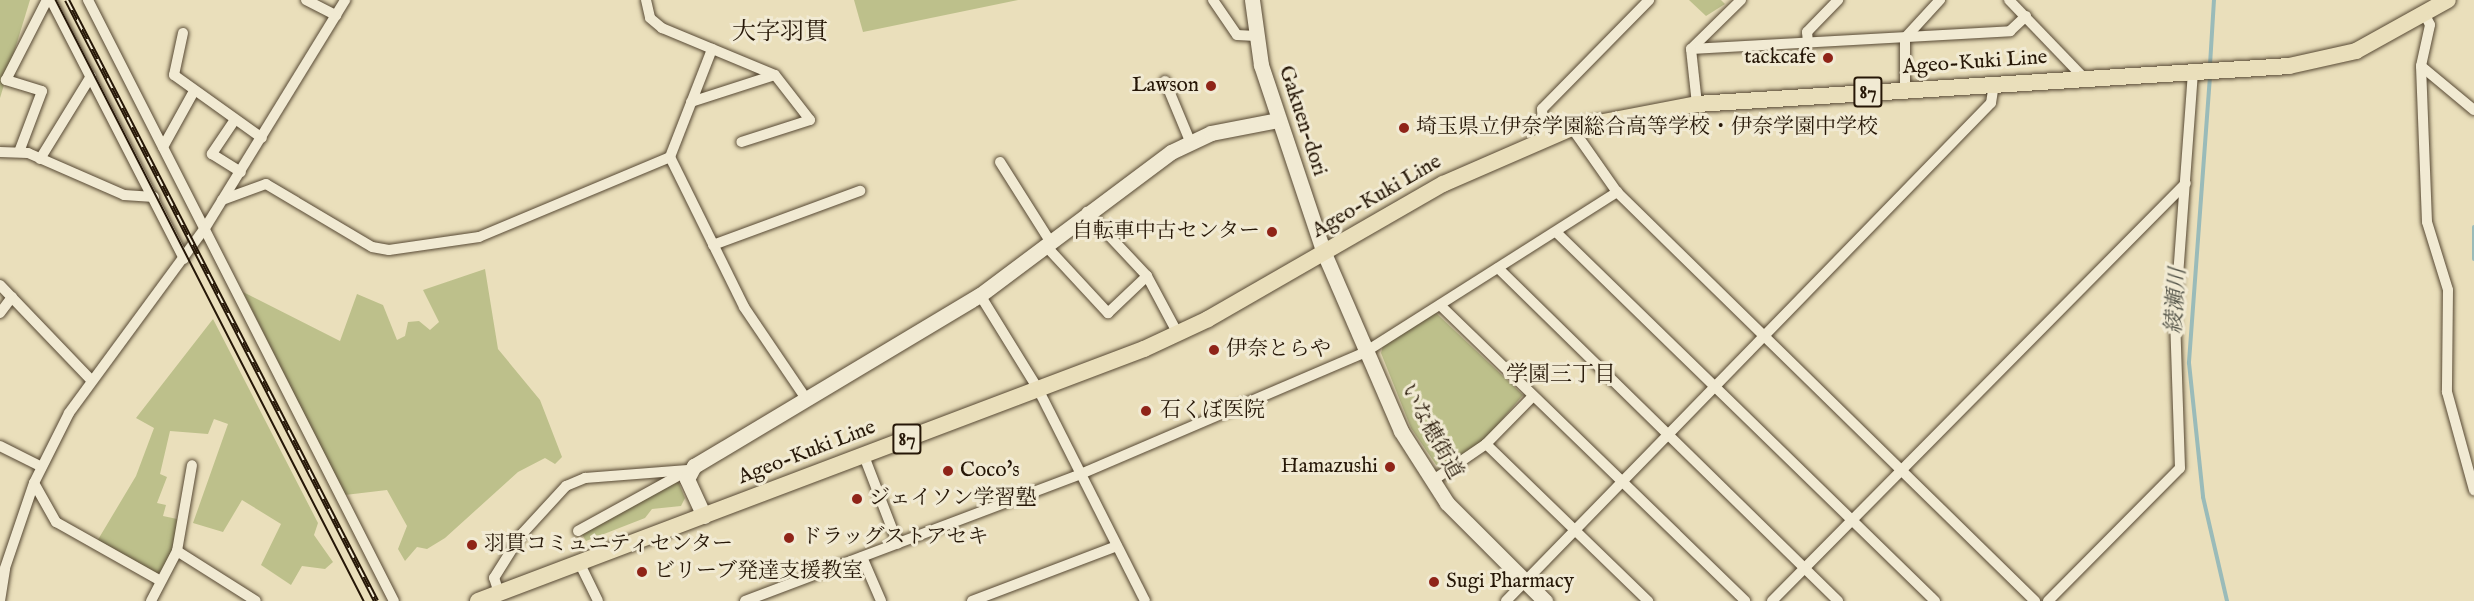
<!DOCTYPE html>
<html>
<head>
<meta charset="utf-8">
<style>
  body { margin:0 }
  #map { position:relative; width:2474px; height:601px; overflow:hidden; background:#eadfbb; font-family:"IM FELL English","Noto Serif JP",serif }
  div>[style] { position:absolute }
  .green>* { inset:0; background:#bdc08b }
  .stream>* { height:4px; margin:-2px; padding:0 2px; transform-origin:2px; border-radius:2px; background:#9abbb9 }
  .roads { filter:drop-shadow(0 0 2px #574934) drop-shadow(0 0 2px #574934) }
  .street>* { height:10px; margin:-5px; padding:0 5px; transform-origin:5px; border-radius:5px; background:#f1ead3 }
  .secondary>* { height:15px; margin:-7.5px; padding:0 7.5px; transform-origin:7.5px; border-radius:7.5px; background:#f1ead3 }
  .primary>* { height:16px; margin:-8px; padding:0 8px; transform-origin:8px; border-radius:8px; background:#eadfbb }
  .tram>* { height:1.5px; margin:-0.75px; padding:0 0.75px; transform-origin:0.75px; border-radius:0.75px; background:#261707 }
  .rail>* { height:6px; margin-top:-3px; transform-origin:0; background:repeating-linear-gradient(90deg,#f1ead3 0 11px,#261707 0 22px); box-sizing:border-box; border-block:2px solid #261707 }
  .dots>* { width:16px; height:16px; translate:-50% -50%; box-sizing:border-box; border:3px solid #f1ead3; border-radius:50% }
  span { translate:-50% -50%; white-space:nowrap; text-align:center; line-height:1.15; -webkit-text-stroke:6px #f1ead3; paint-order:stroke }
  .shield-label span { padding:2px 4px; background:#f1ead3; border:2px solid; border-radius:4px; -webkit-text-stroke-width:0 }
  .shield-label { font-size:20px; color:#261707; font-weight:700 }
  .poi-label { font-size:21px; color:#261707 }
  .right { translate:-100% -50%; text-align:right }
  .left { translate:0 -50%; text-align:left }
  .street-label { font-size:21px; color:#261707 }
  .water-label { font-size:22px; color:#4f5045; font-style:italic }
  .neighbourhood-label { font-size:22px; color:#261707 }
  .quarter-label { font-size:24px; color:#261707 }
</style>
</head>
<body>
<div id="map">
  <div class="green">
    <i style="clip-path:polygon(0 0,30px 0,0 98px)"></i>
    <i style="clip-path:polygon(854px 0,1018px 0,863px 32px)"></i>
    <i style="clip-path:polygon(1689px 0,1721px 0,1725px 4px,1706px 16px)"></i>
    <i style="clip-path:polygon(485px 269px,498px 349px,540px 400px,562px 457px,555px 464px,545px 458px,518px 472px,445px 538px,427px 549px,417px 547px,405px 561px,398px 549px,407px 526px,387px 490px,345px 495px,243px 292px,340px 341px,357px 294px,383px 305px,397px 340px,405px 336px,408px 322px,419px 321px,430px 330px,439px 322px,423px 290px)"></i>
    <i style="clip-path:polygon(1435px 312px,1523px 395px,1482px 443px,1439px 469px,1411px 428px,1381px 353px,1383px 346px)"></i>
    <i style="clip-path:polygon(213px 319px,318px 523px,314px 535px,333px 562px,325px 569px,302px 566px,291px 585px,261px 565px,281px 524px,242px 500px,223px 532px,193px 523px,228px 424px,214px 419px,208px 434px,170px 431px,160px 474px,167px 477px,157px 503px,166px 505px,163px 516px,177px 519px,173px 555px,157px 575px,96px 543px,136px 476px,154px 428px,136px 418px)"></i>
    <i style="clip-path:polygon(678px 481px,685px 498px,681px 506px,652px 509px,645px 518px,586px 541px,581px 533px)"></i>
  </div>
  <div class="stream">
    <i style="left:2210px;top:65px;width:65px;rotate:-86.5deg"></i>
    <i style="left:2210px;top:76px;width:288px;rotate:94.2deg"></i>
    <i style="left:2189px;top:363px;width:135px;rotate:84deg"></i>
    <i style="left:2203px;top:497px;width:107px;rotate:77deg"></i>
    <i style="left:2474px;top:227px;width:32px;rotate:90deg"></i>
  </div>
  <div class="roads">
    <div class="street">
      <i style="left:51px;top:0;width:291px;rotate:62.8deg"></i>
      <i style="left:88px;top:0;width:674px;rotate:63.02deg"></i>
      <i style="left:306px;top:0;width:34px;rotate:27deg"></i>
      <i style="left:646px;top:0;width:18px;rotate:77deg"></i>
      <i style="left:650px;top:18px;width:16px;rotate:40deg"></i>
      <i style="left:662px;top:28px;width:122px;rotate:22.6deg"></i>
      <i style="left:775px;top:75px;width:57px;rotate:52.1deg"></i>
      <i style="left:810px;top:120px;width:72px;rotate:162.3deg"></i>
      <i style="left:1213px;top:0;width:42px;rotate:55.6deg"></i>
      <i style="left:1237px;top:35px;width:19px;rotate:3deg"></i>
      <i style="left:2009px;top:0;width:108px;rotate:46.1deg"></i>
      <i style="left:2425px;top:15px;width:11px;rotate:63deg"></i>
      <i style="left:2430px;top:25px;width:42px;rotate:102.4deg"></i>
      <i style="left:2421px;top:66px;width:156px;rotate:87.8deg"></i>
      <i style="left:2427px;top:222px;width:71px;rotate:72.8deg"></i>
      <i style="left:2448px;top:290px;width:102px;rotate:90.6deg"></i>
      <i style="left:2447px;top:392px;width:102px;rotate:74.6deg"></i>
      <i style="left:183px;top:33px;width:43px;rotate:102.1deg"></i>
      <i style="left:174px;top:75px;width:108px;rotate:35.6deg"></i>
      <i style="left:1808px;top:43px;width:11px;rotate:-95deg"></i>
      <i style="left:1807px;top:32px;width:45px;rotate:-45.9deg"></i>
      <i style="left:1691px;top:49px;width:320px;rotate:-3.2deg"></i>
      <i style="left:2010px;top:31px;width:22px;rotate:-43deg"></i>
      <i style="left:1691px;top:49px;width:70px;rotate:-44.4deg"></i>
      <i style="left:1691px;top:49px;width:55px;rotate:83.8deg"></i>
      <i style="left:2421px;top:66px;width:69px;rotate:39.7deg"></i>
      <i style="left:1165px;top:81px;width:65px;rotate:67.4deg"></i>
      <i style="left:1905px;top:90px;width:52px;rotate:-90deg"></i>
      <i style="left:1905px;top:38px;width:52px;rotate:-47.4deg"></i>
      <i style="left:691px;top:102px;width:88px;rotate:-17.8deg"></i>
      <i style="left:234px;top:121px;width:40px;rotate:124deg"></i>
      <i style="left:212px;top:154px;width:34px;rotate:32deg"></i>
      <i style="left:1572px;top:128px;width:78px;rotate:54.9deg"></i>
      <i style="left:1617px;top:192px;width:585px;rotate:44.38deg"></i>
      <i style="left:1544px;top:138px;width:29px;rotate:-94deg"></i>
      <i style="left:1542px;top:109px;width:153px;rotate:-45.5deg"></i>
      <i style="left:163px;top:147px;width:64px;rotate:-61deg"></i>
      <i style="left:0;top:152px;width:28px;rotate:2deg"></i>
      <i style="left:28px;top:153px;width:105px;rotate:23.6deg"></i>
      <i style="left:124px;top:195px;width:30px;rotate:4deg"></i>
      <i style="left:19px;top:152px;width:65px;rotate:-69.3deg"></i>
      <i style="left:42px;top:91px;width:38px;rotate:-163deg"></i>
      <i style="left:6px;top:80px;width:90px;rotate:-62.9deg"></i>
      <i style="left:670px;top:157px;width:167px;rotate:63.7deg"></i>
      <i style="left:744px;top:307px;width:112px;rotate:55.9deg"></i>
      <i style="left:40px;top:159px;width:97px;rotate:-58.4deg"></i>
      <i style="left:1000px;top:162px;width:93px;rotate:57.7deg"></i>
      <i style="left:222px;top:200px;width:47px;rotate:-20deg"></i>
      <i style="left:266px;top:184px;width:123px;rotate:30.7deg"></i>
      <i style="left:372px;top:247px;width:17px;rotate:10deg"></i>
      <i style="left:389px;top:250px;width:91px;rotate:-8.2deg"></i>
      <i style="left:479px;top:237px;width:207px;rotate:-22.7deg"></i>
      <i style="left:670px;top:157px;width:116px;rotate:-68.7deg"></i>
      <i style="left:1556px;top:232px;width:529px;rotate:44.23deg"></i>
      <i style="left:713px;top:245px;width:157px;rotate:-20.2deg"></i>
      <i style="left:1045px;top:245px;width:93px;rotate:47.2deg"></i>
      <i style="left:1108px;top:313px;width:54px;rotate:-43.5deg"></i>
      <i style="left:1147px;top:276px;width:88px;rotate:-133.2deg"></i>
      <i style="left:1498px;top:268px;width:476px;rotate:44.4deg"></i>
      <i style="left:1147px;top:276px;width:66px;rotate:61.9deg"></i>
      <i style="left:0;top:285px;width:132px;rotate:46.2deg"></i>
      <i style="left:980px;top:295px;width:110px;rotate:58.3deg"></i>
      <i style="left:1038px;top:389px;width:237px;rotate:63.2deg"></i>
      <i style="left:1440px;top:305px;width:425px;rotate:44.1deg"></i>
      <i style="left:0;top:313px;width:20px;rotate:-53deg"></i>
      <i style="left:1486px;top:444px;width:226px;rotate:44.1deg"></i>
      <i style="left:0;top:446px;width:45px;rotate:26.6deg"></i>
      <i style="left:864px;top:456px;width:94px;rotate:68.9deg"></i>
      <i style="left:1432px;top:481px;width:65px;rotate:-34.4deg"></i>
      <i style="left:1486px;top:444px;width:67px;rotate:-45.6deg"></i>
      <i style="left:34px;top:483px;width:45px;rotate:60.6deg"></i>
      <i style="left:56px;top:522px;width:118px;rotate:29.4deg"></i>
      <i style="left:578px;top:531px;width:122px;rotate:-28.9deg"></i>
      <i style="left:177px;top:551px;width:87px;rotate:-80.1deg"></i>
      <i style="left:862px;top:557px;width:48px;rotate:66.6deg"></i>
      <i style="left:579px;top:562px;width:43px;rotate:64deg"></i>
      <i style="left:499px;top:593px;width:16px;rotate:-108deg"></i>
      <i style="left:494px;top:578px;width:51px;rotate:-57.9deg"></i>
      <i style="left:521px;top:535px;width:67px;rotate:-47.4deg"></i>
      <i style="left:566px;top:486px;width:21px;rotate:-23deg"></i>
      <i style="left:585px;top:478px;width:103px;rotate:-4.4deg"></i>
      <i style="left:0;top:601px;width:33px;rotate:-81deg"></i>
      <i style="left:5px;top:568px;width:90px;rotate:-71.2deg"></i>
      <i style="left:34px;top:483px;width:78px;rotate:-63.4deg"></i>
      <i style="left:69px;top:413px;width:230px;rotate:-53.7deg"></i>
      <i style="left:205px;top:228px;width:268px;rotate:-58.4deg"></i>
      <i style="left:151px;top:601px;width:56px;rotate:-62.5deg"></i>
      <i style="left:177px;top:551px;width:93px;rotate:32.3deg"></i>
      <i style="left:745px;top:601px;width:359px;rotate:-20.7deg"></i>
      <i style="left:1081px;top:474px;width:309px;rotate:-23.2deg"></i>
      <i style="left:1365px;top:352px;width:299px;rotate:-32.4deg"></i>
      <i style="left:972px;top:601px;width:155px;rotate:-20.8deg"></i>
      <i style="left:1506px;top:601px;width:695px;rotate:-45.76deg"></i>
      <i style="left:1991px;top:103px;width:18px;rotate:-81deg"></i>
      <i style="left:1772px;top:601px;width:588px;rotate:-45.28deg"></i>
      <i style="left:2048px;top:601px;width:187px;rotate:-45.2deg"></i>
      <i style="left:2180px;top:468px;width:151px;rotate:-91.9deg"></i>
      <i style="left:2175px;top:317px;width:245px;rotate:-85.8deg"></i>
    </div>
    <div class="secondary">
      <i style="left:1252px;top:0;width:66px;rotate:82.1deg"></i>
      <i style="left:1261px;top:65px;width:198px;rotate:71.5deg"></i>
      <i style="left:1324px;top:253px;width:194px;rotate:66.6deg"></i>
      <i style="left:1401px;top:431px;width:85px;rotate:57.4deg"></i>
      <i style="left:1447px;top:503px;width:139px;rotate:45deg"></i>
      <i style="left:704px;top:516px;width:41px;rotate:-114.7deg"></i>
      <i style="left:687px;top:479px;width:15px;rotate:-62deg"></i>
      <i style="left:694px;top:466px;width:333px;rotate:-30.9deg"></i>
      <i style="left:980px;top:295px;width:239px;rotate:-36.8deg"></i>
      <i style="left:1171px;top:152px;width:44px;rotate:-25.4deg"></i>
      <i style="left:1211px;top:133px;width:68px;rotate:-11deg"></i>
    </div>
    <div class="primary">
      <i style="left:478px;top:601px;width:712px;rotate:-20.73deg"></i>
      <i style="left:1144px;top:349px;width:71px;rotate:-25.1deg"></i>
      <i style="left:1208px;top:319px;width:271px;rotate:-29.9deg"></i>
      <i style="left:1443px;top:184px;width:141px;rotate:-23.5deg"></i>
      <i style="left:1572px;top:128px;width:127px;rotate:-10.9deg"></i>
      <i style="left:1697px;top:104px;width:593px;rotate:-3.67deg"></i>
      <i style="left:2289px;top:66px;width:69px;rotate:-12.6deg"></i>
      <i style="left:2356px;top:51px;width:105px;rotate:-29deg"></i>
    </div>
  </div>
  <div class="tram">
    <i style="left:56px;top:0;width:675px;rotate:62.87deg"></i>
  </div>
  <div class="rail">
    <i style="left:67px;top:0;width:676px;rotate:62.79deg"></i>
  </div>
  <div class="dots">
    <i style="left:1828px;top:58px;background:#8f2418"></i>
    <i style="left:1211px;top:86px;background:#8f2418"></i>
    <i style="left:1404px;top:128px;background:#8f2418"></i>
    <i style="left:1272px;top:232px;background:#8f2418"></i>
    <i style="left:1214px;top:350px;background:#8f2418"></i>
    <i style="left:1146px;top:411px;background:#8f2418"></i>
    <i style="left:1390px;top:467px;background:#8f2418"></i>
    <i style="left:948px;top:471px;background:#8f2418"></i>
    <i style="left:857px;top:499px;background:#8f2418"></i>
    <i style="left:789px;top:538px;background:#8f2418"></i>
    <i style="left:472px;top:545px;background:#8f2418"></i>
    <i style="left:642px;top:572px;background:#8f2418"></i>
    <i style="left:1434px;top:582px;background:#8f2418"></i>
  </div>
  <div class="shield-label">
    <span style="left:1868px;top:92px">87</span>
    <span style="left:907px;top:439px">87</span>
  </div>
  <div class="poi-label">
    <span class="right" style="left:1816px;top:58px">tackcafe</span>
    <span class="right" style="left:1199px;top:86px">Lawson</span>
    <span class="left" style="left:1416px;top:128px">埼玉県立伊奈学園総合高等学校・伊奈学園中学校</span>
    <span class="right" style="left:1260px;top:232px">自転車中古センター</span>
    <span class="left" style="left:1226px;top:350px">伊奈とらや</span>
    <span class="left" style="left:1160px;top:411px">石くぼ医院</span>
    <span class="right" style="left:1378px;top:467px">Hamazushi</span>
    <span class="left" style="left:960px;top:471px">Coco's</span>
    <span class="left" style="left:869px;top:499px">ジェイソン学習塾</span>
    <span class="left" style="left:801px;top:538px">ドラッグストアセキ</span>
    <span class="left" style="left:484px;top:545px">羽貫コミュニティセンター</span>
    <span class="left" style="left:654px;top:572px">ビリーブ発達支援教室</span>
    <span class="left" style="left:1446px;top:582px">Sugi Pharmacy</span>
  </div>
  <div class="street-label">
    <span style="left:1975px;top:63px;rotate:-4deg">Ageo-Kuki Line</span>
    <span style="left:1302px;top:121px;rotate:72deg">Gakuen-dori</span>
    <span style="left:1377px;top:197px;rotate:-30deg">Ageo-Kuki Line</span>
    <span style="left:1431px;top:432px;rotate:61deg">いな穂街道</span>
    <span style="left:807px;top:453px;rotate:-21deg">Ageo-Kuki Line</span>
  </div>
  <div class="water-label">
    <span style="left:2177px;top:301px;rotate:-86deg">綾瀬川</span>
  </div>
  <div class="neighbourhood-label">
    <span style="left:1561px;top:376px">学園三丁目</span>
  </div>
  <div class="quarter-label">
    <span style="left:780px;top:33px">大字羽貫</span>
  </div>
</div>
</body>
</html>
